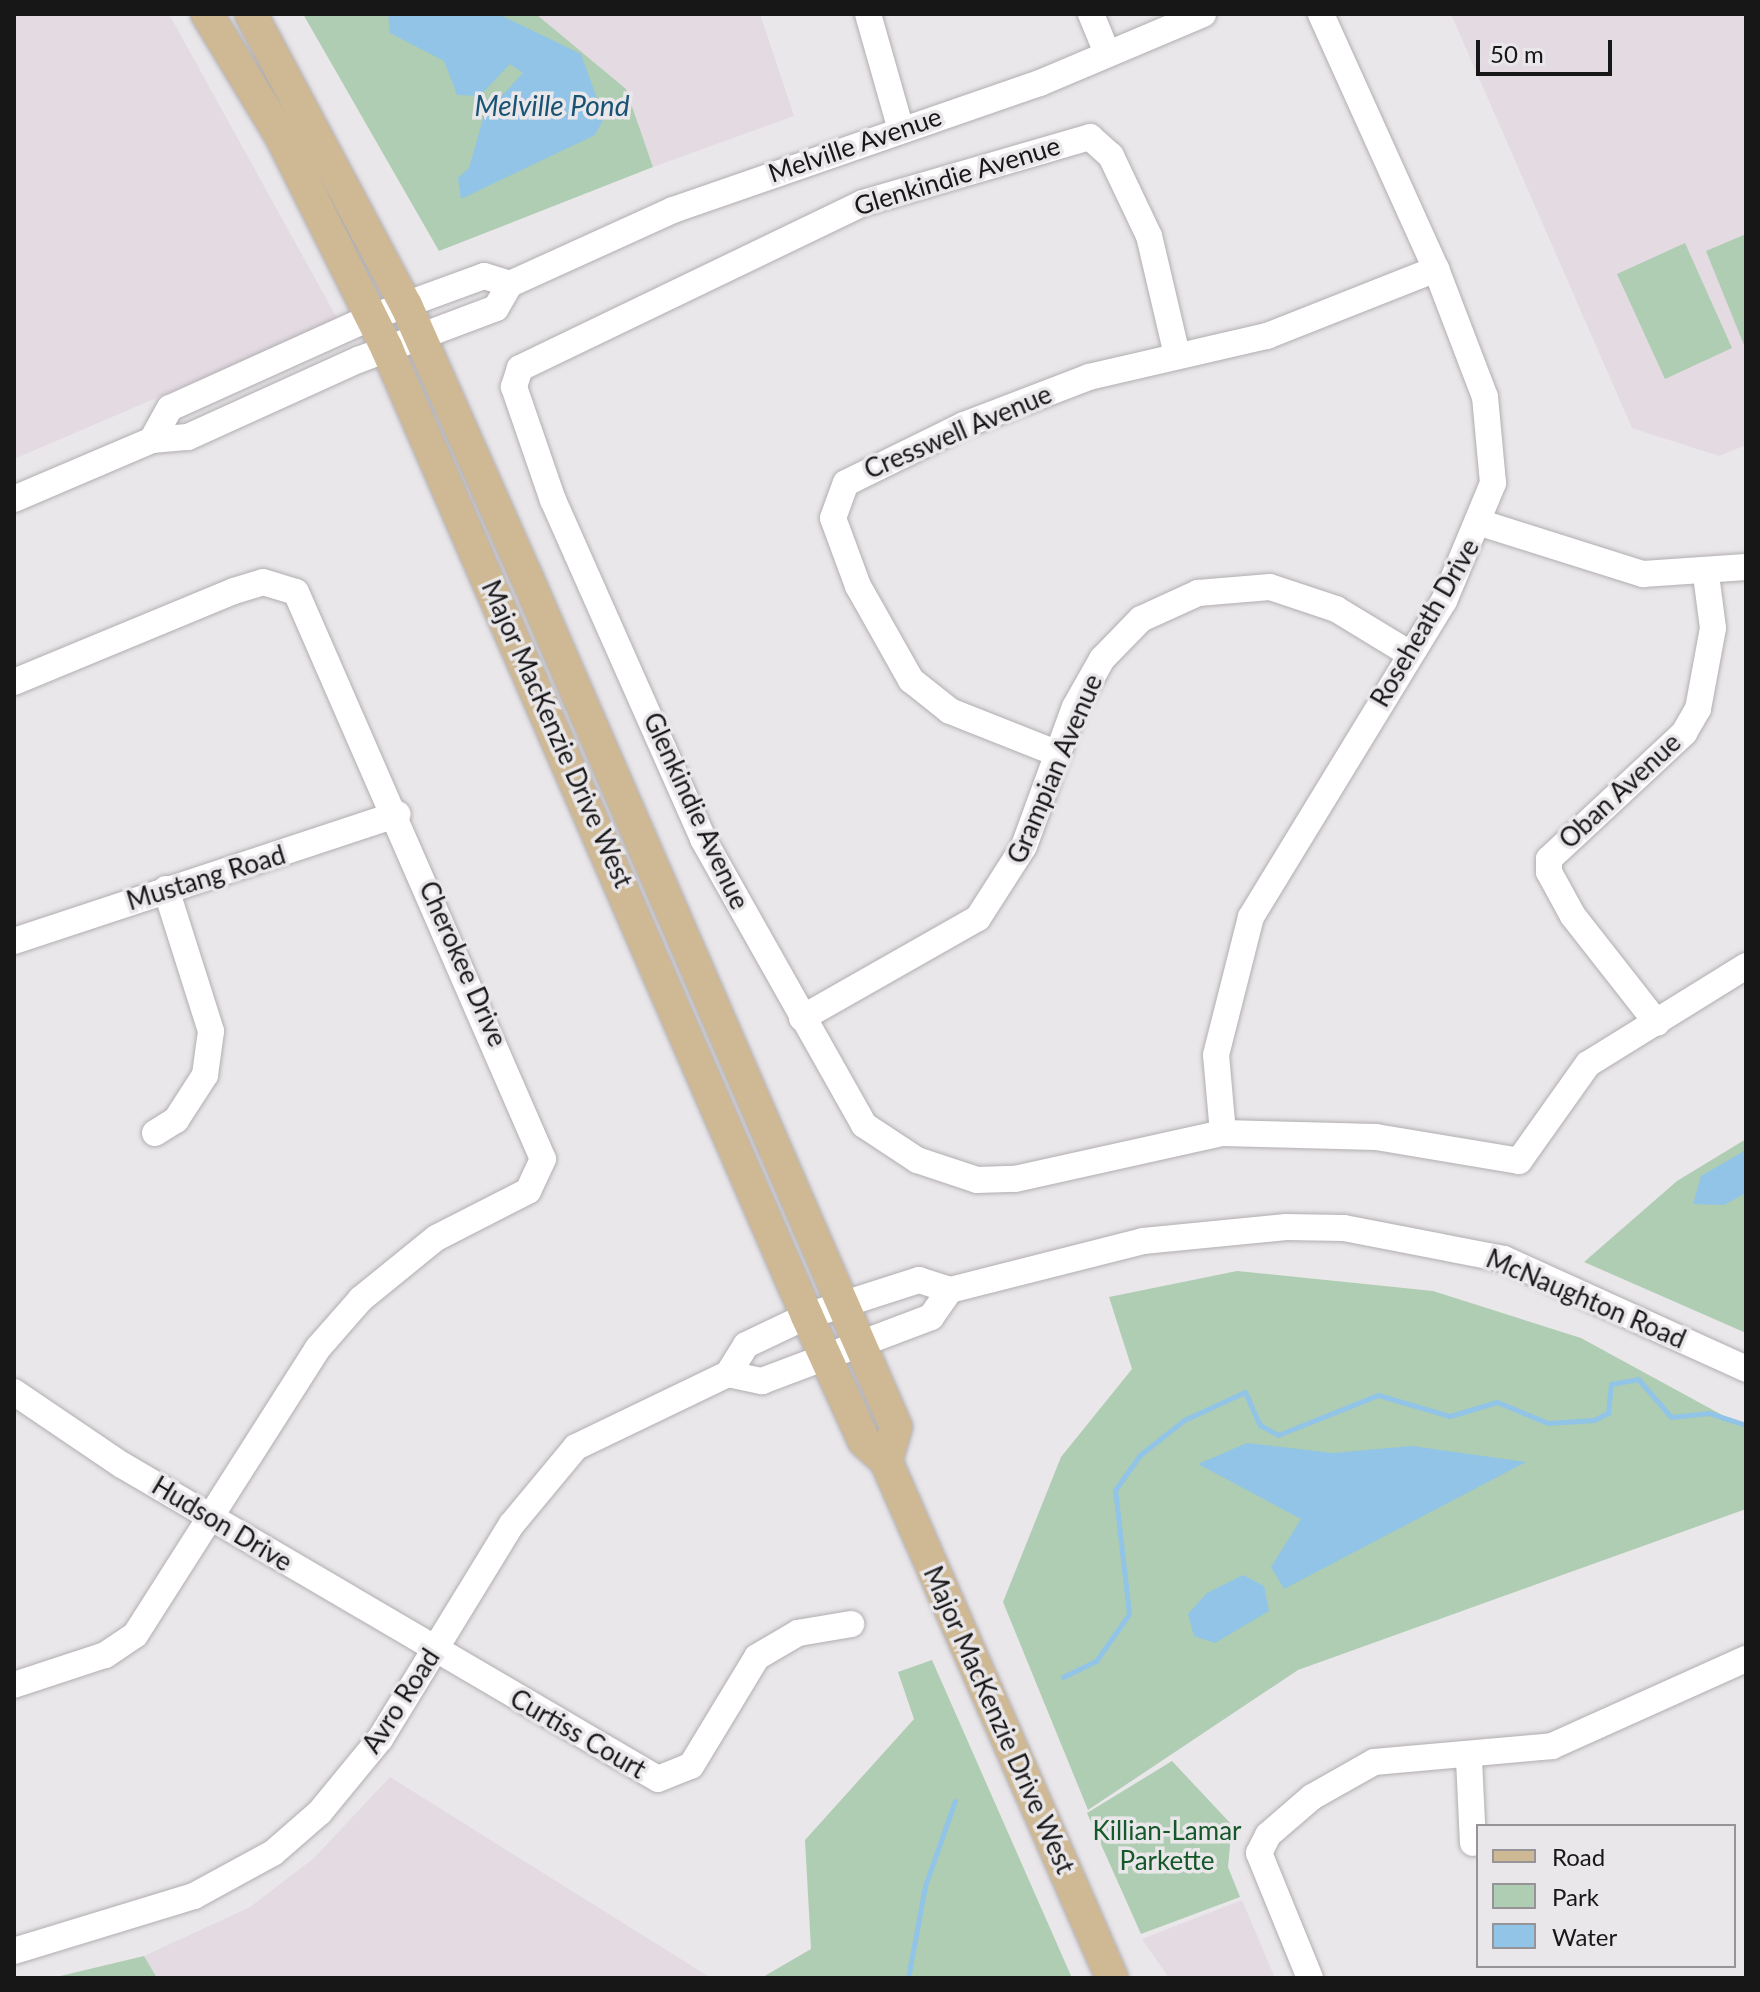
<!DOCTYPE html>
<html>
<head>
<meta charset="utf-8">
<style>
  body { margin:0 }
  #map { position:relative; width:1760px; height:1992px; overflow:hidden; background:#eae7ea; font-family:Lato,sans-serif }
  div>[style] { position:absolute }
  .built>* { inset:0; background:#e3dae2 }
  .green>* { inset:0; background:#afcdb3 }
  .water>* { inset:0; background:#91c4e6 }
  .stream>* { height:5px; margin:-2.5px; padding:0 2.5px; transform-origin:2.5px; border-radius:2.5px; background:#91c4e6 }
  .roads { filter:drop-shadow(0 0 2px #b1aeb1) drop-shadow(0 0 2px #b1aeb1) }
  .minor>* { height:26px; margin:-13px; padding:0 13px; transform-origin:13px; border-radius:13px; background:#fff }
  .major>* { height:32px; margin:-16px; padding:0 16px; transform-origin:16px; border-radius:16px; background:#ceb994 }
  span { translate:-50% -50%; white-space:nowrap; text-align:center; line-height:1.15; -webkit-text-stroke:7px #eae7ea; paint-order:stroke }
  .street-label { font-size:26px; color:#181718 }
  .park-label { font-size:26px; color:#155829 }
  .water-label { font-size:28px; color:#185374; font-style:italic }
  .frame { position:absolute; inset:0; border:16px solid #181718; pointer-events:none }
  .legend { position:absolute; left:1476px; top:1824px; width:260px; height:144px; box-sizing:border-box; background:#eae7ea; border:2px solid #969496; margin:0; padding:10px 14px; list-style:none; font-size:24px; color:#181718 }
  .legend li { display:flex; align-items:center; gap:16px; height:40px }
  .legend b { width:40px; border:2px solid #969496 }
  .scale { position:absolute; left:1476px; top:40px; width:136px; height:36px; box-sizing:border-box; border:4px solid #181718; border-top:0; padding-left:10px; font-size:24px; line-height:28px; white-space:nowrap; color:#181718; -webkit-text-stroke:6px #eae7ea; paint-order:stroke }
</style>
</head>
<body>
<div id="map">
  <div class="built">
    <i style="clip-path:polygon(14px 14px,169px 14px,338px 320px,14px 459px)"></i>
    <i style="clip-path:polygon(536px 14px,760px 14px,794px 116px,653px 167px,626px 89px)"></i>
    <i style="clip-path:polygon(1451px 14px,1746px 14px,1746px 445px,1719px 456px,1632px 428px)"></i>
    <i style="clip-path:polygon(390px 1777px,711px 1978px,157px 1978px,144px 1956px,250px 1907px,314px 1858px)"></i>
    <i style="clip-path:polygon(1242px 1900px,1275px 1978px,1169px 1978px,1142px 1939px)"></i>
  </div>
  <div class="green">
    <i style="clip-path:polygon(303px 14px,536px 14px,626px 89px,653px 167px,439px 251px)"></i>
    <i style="clip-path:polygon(1746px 234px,1746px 350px,1706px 251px)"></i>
    <i style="clip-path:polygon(1685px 243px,1732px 348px,1665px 379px,1617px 274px)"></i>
    <i style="clip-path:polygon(1746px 1139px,1746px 1333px,1584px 1262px,1677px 1181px)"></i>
    <i style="clip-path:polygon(1237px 1271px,1433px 1291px,1581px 1338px,1746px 1428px,1746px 1509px,1298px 1670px,1088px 1810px,1003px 1602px,1061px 1457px,1132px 1369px,1109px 1297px)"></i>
    <i style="clip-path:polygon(932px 1660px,1072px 1978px,761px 1978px,811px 1949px,805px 1840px,914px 1719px,898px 1672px)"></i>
    <i style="clip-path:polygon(1172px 1761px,1232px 1825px,1228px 1867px,1240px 1897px,1141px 1934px,1087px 1813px)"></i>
    <i style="clip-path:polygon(144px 1956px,157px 1978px,52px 1978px)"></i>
  </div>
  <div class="water">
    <i style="clip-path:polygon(388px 14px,498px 14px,581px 54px,604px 118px,595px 135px,461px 199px,458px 178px,469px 168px,484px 115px,523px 73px,510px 64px,480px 96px,457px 95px,444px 61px,390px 33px)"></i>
    <i style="clip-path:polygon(1746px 1150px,1746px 1193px,1724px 1205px,1693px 1204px,1701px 1176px)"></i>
    <i style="clip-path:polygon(1247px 1443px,1333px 1453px,1412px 1446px,1526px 1462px,1284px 1589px,1271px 1567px,1301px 1519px,1198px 1464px)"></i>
    <i style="clip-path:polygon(1243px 1575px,1264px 1586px,1269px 1611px,1215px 1643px,1194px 1636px,1188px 1614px,1207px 1593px)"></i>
  </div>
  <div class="stream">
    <i style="left:1063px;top:1677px;width:37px;rotate:-26deg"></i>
    <i style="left:1096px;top:1661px;width:57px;rotate:-54.9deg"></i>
    <i style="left:1129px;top:1614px;width:125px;rotate:-96.4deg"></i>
    <i style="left:1115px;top:1490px;width:43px;rotate:-54.5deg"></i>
    <i style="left:1140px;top:1455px;width:56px;rotate:-38.5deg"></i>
    <i style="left:1184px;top:1420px;width:67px;rotate:-24.7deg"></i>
    <i style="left:1245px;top:1392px;width:36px;rotate:66deg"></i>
    <i style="left:1260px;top:1425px;width:21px;rotate:29deg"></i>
    <i style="left:1278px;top:1435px;width:108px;rotate:-21.8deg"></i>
    <i style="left:1378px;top:1395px;width:75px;rotate:16.3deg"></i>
    <i style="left:1450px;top:1416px;width:49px;rotate:-16.6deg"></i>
    <i style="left:1497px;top:1402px;width:55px;rotate:22.4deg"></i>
    <i style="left:1548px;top:1423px;width:46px;rotate:-3.7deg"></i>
    <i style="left:1594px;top:1420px;width:16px;rotate:-27deg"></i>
    <i style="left:1608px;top:1413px;width:29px;rotate:-84deg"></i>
    <i style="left:1611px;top:1384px;width:27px;rotate:-10deg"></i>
    <i style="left:1638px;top:1379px;width:50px;rotate:49deg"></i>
    <i style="left:1671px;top:1417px;width:38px;rotate:-6deg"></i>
    <i style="left:1709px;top:1413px;width:39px;rotate:18deg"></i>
    <i style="left:908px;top:1978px;width:94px;rotate:-79.5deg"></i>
    <i style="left:925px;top:1886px;width:90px;rotate:-70.6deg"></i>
  </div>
  <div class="roads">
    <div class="minor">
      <i style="left:868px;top:14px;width:121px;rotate:74.1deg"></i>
      <i style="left:1091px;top:14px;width:42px;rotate:67.7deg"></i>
      <i style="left:1177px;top:355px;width:122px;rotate:-103.2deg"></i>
      <i style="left:1149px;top:236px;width:89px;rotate:-115.4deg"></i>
      <i style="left:1111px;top:156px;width:28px;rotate:-138deg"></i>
      <i style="left:1090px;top:137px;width:236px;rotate:163.8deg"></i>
      <i style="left:863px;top:203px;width:381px;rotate:154.3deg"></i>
      <i style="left:520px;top:368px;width:20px;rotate:108deg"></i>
      <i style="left:514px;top:387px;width:120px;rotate:71deg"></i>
      <i style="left:553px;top:500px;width:371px;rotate:66.1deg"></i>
      <i style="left:703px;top:839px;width:328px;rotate:60.6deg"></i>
      <i style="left:864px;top:1125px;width:64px;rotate:33.4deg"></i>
      <i style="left:917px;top:1160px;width:63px;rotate:18.4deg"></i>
      <i style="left:977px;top:1180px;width:38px;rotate:-2deg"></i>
      <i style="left:1015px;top:1179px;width:213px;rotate:-12.5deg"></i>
      <i style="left:1223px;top:1133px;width:153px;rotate:1.5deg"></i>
      <i style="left:1376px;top:1137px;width:145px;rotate:9.5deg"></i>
      <i style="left:1519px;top:1161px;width:119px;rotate:-54.6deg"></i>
      <i style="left:1588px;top:1064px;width:186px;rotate:-31.8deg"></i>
      <i style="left:152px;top:440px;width:37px;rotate:-61deg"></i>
      <i style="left:170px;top:408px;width:222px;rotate:-24.3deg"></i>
      <i style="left:372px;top:317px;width:119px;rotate:-20.1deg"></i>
      <i style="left:484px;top:276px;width:27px;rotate:17deg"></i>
      <i style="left:14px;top:499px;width:150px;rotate:-23.1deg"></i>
      <i style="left:152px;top:440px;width:36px;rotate:-5deg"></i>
      <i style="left:188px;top:437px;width:187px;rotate:-24.4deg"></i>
      <i style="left:358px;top:360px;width:147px;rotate:-20.6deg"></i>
      <i style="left:496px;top:308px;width:28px;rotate:-60deg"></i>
      <i style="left:510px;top:284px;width:179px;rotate:-24.4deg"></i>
      <i style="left:673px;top:210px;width:388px;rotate:-19.1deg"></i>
      <i style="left:1040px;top:83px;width:177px;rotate:-22.9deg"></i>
      <i style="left:1481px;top:523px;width:170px;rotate:17.5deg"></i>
      <i style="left:1643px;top:574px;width:103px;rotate:-3.9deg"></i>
      <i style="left:14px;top:682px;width:238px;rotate:-22.5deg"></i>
      <i style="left:234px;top:591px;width:30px;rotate:-17deg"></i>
      <i style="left:263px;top:582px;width:34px;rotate:17deg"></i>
      <i style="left:296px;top:592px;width:618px;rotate:66.46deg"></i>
      <i style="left:543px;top:1159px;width:35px;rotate:115deg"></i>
      <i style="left:528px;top:1191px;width:103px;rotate:152.9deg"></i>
      <i style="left:436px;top:1238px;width:97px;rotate:140.9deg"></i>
      <i style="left:361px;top:1299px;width:65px;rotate:131.3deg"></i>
      <i style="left:318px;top:1348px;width:340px;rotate:122.5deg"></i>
      <i style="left:135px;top:1635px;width:36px;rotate:146deg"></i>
      <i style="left:105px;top:1655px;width:96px;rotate:161.8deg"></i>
      <i style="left:1056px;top:753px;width:114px;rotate:-158.4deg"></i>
      <i style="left:950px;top:711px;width:50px;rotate:-141.5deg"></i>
      <i style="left:911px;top:680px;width:108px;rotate:-119.4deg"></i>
      <i style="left:858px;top:586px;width:72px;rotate:-110.2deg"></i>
      <i style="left:833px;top:518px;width:37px;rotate:-70deg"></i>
      <i style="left:846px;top:483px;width:131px;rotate:-26.2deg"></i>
      <i style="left:964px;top:425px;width:134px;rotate:-21deg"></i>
      <i style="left:1089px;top:377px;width:183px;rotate:-13deg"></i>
      <i style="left:1267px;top:336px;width:182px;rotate:-21.6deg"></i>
      <i style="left:14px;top:941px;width:404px;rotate:-18.3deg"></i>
      <i style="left:802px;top:1018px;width:202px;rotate:-29.6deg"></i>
      <i style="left:978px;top:918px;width:85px;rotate:-57.4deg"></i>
      <i style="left:1024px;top:846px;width:148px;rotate:-69.9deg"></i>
      <i style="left:1075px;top:707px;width:55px;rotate:-60.6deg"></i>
      <i style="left:1102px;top:659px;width:56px;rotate:-45.7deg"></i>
      <i style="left:1141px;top:619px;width:63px;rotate:-24.5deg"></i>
      <i style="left:1198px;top:593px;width:72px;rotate:-4.8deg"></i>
      <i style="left:1270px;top:587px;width:70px;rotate:18.4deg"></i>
      <i style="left:1336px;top:609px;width:87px;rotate:31.3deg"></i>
      <i style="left:1657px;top:1023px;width:136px;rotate:-128.1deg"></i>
      <i style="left:1573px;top:916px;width:50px;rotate:-118.6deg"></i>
      <i style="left:1549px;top:872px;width:13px;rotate:-90deg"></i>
      <i style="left:1549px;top:859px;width:185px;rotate:-43deg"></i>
      <i style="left:1684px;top:733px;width:28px;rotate:-60deg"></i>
      <i style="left:1698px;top:709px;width:82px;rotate:-79.5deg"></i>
      <i style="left:1713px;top:628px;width:53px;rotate:-97.5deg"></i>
      <i style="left:155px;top:1133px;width:25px;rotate:-32deg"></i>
      <i style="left:176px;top:1120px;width:54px;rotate:-57.2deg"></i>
      <i style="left:205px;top:1075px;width:44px;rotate:-82.2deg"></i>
      <i style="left:211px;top:1031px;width:149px;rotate:-107.6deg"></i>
      <i style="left:1223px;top:1133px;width:78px;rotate:-95.1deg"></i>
      <i style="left:1216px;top:1055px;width:142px;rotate:-75.8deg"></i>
      <i style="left:1251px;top:917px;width:370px;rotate:-58.6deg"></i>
      <i style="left:1444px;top:601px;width:128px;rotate:-67.4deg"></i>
      <i style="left:1493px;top:483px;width:86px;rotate:-95.3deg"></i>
      <i style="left:1485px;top:397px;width:137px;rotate:-110.9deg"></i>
      <i style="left:1436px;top:269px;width:280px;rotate:-114.3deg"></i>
      <i style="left:728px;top:1374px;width:34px;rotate:-58deg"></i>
      <i style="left:746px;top:1345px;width:68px;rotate:-25.4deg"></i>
      <i style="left:807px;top:1316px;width:118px;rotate:-17.8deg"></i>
      <i style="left:919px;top:1280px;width:33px;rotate:18deg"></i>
      <i style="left:950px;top:1290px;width:199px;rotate:-14.2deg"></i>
      <i style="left:1143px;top:1241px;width:144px;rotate:-5.6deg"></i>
      <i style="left:1286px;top:1227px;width:58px;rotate:1deg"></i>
      <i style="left:1344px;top:1228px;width:163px;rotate:11deg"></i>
      <i style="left:1504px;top:1259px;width:266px;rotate:24.4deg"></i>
      <i style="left:14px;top:1392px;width:130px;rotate:34.1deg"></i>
      <i style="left:122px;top:1465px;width:621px;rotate:30.36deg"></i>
      <i style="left:658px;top:1779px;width:35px;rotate:-22deg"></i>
      <i style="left:691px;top:1766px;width:127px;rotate:-58.8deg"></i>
      <i style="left:757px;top:1657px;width:48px;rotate:-30.3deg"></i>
      <i style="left:798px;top:1633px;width:54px;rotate:-9.6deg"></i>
      <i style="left:1469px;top:1759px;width:84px;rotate:87.3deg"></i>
      <i style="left:14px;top:1951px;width:188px;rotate:-17deg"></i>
      <i style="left:194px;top:1896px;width:90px;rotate:-28.6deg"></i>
      <i style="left:273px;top:1853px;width:62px;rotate:-41.1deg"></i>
      <i style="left:320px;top:1812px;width:94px;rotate:-50.6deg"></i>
      <i style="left:380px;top:1739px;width:252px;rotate:-58.5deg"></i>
      <i style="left:512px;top:1524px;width:100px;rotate:-50.3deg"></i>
      <i style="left:576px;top:1447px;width:169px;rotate:-25.7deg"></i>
      <i style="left:728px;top:1374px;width:35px;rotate:12deg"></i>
      <i style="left:762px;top:1381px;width:181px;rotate:-20.7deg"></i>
      <i style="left:931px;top:1317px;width:33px;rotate:-55deg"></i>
      <i style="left:1310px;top:1978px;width:135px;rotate:-112.2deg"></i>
      <i style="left:1259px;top:1853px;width:20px;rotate:-63deg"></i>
      <i style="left:1268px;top:1835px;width:58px;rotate:-40.8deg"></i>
      <i style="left:1312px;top:1797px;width:71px;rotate:-29.4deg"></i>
      <i style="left:1374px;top:1762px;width:179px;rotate:-5.1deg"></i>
      <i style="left:1552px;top:1746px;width:213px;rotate:-24.2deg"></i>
    </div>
    <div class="major">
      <i style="left:207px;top:14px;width:145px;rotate:58.8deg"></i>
      <i style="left:282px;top:138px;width:236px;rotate:63.5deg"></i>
      <i style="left:387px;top:349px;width:1054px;rotate:66.52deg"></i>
      <i style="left:807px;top:1316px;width:137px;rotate:65.5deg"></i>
      <i style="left:864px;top:1441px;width:30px;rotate:42deg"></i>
      <i style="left:886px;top:1461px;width:564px;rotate:66.39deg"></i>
      <i style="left:251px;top:14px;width:330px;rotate:62deg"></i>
      <i style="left:406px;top:305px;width:293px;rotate:66.1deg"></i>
      <i style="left:525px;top:573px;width:931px;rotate:66.52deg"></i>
      <i style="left:896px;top:1427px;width:35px;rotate:106deg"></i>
    </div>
  </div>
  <div class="street-label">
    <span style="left:855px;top:145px;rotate:-19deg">Melville Avenue</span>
    <span style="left:957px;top:176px;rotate:-17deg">Glenkindie Avenue</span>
    <span style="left:958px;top:432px;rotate:-23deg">Cresswell Avenue</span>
    <span style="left:1425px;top:623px;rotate:-60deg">Roseheath Drive</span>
    <span style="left:557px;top:734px;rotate:66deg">Major MacKenzie Drive West</span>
    <span style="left:1055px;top:769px;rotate:-67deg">Grampian Avenue</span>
    <span style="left:1620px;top:791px;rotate:-43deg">Oban Avenue</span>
    <span style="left:696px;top:811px;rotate:65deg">Glenkindie Avenue</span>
    <span style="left:206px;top:878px;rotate:-17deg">Mustang Road</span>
    <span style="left:463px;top:964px;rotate:66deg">Cherokee Drive</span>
    <span style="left:1586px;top:1299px;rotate:23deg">McNaughton Road</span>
    <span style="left:222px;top:1524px;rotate:31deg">Hudson Drive</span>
    <span style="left:401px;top:1701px;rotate:-57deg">Avro Road</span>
    <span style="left:999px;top:1720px;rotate:66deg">Major MacKenzie Drive West</span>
    <span style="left:578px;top:1734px;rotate:30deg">Curtiss Court</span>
  </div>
  <div class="park-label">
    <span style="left:1167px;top:1846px">Killian-Lamar<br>Parkette</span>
  </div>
  <div class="water-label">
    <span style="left:552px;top:105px">Melville Pond</span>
  </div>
  <div class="frame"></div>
  <ul class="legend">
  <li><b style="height:10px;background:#ceb994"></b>Road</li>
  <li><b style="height:22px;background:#afcdb3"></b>Park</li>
  <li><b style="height:22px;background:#91c4e6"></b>Water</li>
  </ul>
  <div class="scale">50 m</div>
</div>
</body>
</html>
